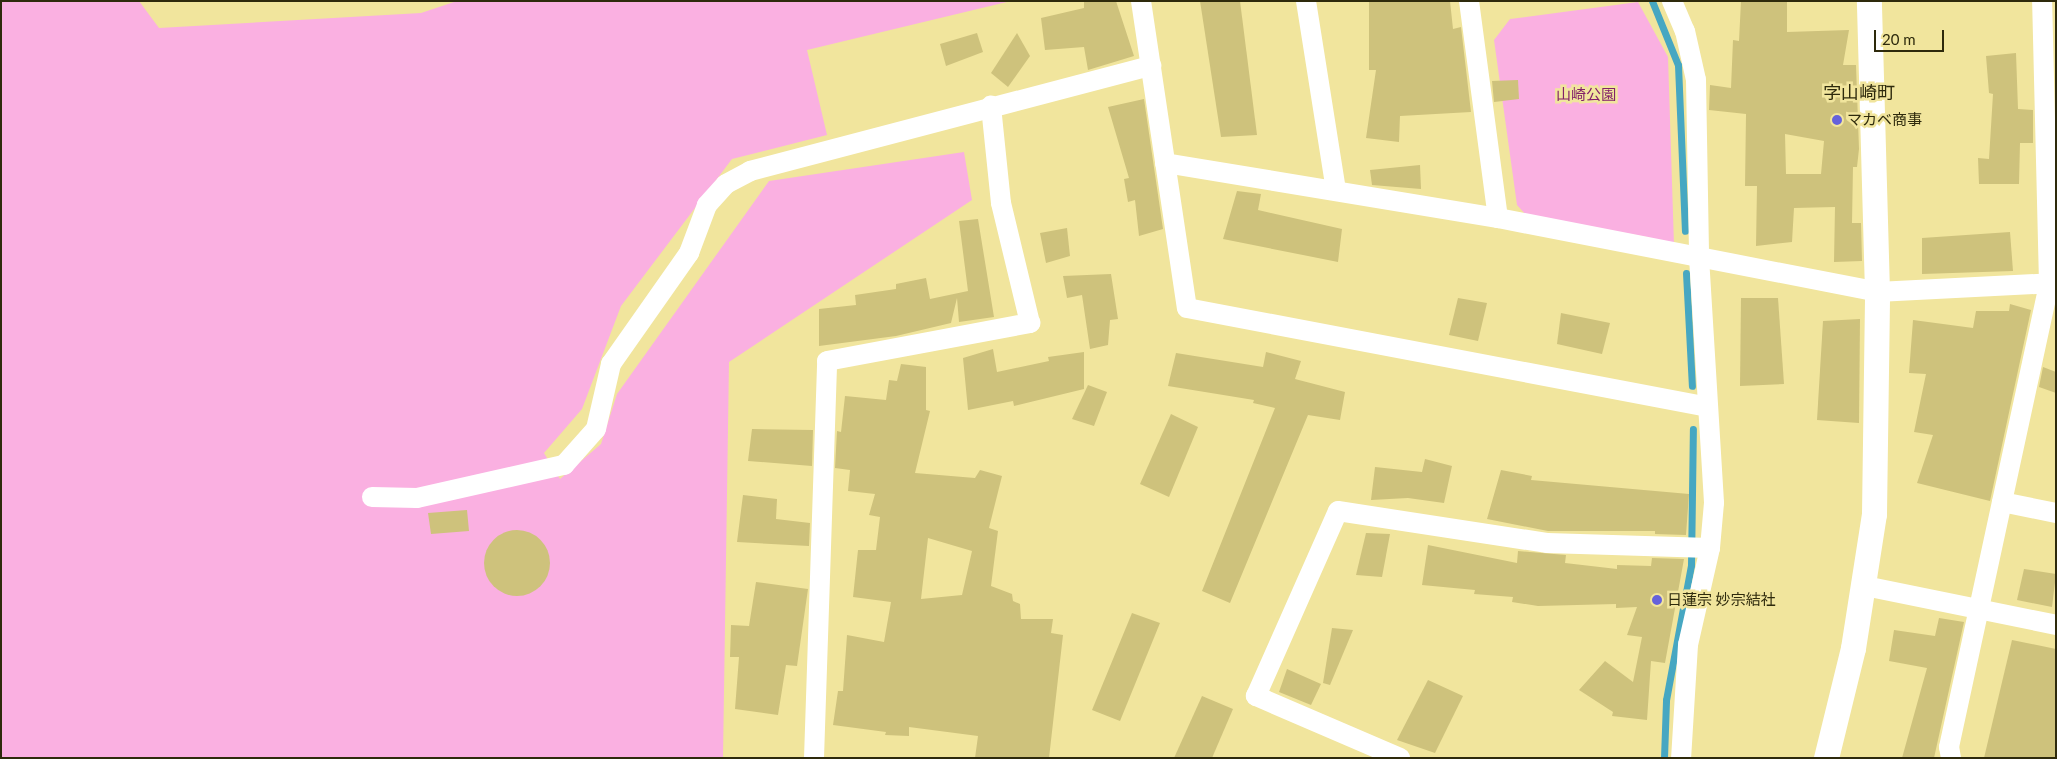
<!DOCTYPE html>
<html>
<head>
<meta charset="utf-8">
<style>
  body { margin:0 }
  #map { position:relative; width:2057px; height:759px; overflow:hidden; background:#f1e59d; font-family:Lato,"Noto Sans JP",sans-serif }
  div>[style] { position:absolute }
  .green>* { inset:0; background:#fab0e1 }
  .stream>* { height:7px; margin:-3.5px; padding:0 3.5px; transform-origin:3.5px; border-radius:3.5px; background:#46a7c2 }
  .building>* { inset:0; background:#cec27c }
  .round { border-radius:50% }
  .minor>* { height:20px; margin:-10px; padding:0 10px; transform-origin:10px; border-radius:10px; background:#fff }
  .tertiary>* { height:25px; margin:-12.5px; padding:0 12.5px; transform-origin:12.5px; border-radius:12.5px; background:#fff }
  .dots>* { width:14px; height:14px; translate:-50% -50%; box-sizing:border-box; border:2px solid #f1e59d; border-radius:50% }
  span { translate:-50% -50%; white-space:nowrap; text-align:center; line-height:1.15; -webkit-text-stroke:5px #f1e59d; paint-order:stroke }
  .park-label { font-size:15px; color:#822069 }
  .poi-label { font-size:15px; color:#2e2a0c }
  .left { translate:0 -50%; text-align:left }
  .quarter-label { font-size:18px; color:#2e2a0c }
  .frame { position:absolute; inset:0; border:2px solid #2e2a0c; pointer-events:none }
  .scale { position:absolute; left:1874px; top:30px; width:70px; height:22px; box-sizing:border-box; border:2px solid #2e2a0c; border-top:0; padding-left:6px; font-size:15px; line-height:18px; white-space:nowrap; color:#2e2a0c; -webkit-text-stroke:4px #f1e59d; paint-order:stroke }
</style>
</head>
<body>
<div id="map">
  <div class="green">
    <i style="clip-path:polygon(1px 1px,139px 1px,159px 28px,421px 13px,457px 1px,1011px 1px,807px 50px,827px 135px,732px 159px,621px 306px,582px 409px,544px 453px,560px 479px,601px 444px,617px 394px,769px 181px,964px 152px,972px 200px,729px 362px,723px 758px,1px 758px)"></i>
    <i style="clip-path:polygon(1638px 2px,1668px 57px,1674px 245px,1647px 237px,1526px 215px,1517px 205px,1494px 40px,1510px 19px)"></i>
  </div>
  <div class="stream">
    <i style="left:1652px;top:1px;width:69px;rotate:67.9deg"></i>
    <i style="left:1678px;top:65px;width:166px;rotate:87.6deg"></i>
    <i style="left:1686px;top:273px;width:113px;rotate:87deg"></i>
    <i style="left:1664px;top:758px;width:58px;rotate:-88deg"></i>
    <i style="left:1666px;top:700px;width:137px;rotate:-79.5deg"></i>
    <i style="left:1691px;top:565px;width:136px;rotate:-89.2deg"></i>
  </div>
  <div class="building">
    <i style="clip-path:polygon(1084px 1px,1116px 1px,1134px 56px,1088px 70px,1084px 47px,1045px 50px,1041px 18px,1084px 8px)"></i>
    <i style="clip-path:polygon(1200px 1px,1240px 1px,1257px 135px,1221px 137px)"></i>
    <i style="clip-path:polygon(1369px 1px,1450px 1px,1453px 29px,1461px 27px,1471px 112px,1400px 116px,1399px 142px,1366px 138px,1376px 70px,1369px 70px)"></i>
    <i style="clip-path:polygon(evenodd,1741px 1px,1787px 1px,1787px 32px,1849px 30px,1843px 65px,1856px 65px,1859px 149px,1857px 167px,1853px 167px,1852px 223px,1861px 223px,1862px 261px,1834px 262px,1835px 207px,1794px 208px,1792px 242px,1756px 246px,1757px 186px,1745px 186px,1746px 114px,1709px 110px,1710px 85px,1731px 88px,1733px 40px,1739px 41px,1741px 1px,1785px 134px,1824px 141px,1821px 174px,1786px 174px,1785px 134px)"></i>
    <i style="clip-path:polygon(977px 33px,983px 52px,946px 66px,940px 44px)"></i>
    <i style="clip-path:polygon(1017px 33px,1030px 56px,1008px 87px,991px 73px)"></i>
    <i style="clip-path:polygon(2016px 53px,2018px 109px,2033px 110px,2033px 143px,2020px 143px,2019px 184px,1979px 184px,1978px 158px,1989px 159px,1993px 94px,1989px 93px,1986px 56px)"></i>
    <i style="clip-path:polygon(1518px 80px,1519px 99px,1494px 102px,1492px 81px)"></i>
    <i style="clip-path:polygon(1144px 99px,1163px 229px,1139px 236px,1135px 200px,1128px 202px,1124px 179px,1129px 178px,1108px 107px)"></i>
    <i style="clip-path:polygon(1420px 165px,1421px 189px,1372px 185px,1370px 170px)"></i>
    <i style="clip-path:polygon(1237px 191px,1261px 194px,1258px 210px,1342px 229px,1338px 262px,1223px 239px)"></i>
    <i style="clip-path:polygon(978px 219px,994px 317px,959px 322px,957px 298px,951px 323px,896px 336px,819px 346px,819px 309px,856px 305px,855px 295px,896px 289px,896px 284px,926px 278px,930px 299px,968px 291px,959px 221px)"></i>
    <i style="clip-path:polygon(1067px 228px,1070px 256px,1046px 263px,1040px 233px)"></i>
    <i style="clip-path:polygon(2010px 232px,2013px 271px,1922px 274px,1922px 238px)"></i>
    <i style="clip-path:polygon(1111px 274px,1118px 319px,1110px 320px,1108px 345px,1090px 349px,1082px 295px,1067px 298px,1063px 276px)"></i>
    <i style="clip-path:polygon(1458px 298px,1487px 303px,1478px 341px,1449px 335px)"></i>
    <i style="clip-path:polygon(1741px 298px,1778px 298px,1784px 384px,1740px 386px)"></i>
    <i style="clip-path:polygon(2010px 304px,2031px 310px,1990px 501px,1917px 483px,1933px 435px,1914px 432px,1926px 374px,1909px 373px,1913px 320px,1973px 328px,1976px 311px,2009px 311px)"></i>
    <i style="clip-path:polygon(1561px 313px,1610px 323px,1602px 354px,1557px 344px)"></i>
    <i style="clip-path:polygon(1860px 319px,1859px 423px,1817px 420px,1823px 321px)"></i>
    <i style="clip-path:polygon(993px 349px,997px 372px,1049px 361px,1048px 357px,1084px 352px,1084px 389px,1014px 406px,1013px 401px,968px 410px,963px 358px)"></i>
    <i style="clip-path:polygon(1266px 352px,1301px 361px,1295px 379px,1345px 392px,1340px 420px,1308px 415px,1230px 603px,1202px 591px,1275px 408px,1253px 403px,1254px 400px,1168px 386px,1176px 353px,1263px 367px)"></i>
    <i style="clip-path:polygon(evenodd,901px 364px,926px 367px,926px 410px,930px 411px,915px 473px,975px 478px,980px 470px,1002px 476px,989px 528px,998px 531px,991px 586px,1012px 594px,1013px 601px,1020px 604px,1021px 619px,1053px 619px,1051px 633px,1063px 635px,1049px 758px,975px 758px,978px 736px,909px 727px,909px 736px,885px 735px,886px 732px,833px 725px,838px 691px,843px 691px,847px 635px,884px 642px,891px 602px,853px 597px,858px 550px,876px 550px,880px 517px,869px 515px,875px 494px,848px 491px,850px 470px,835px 468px,837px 431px,841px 432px,845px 396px,886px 400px,889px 380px,897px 381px,901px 364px,928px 538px,972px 551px,962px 595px,921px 599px,928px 538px)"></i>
    <i style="clip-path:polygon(2043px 367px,2056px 372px,2056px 393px,2039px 387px)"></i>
    <i style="clip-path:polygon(1088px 385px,1107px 392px,1094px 426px,1072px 419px)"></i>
    <i style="clip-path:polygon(1171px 414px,1198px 427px,1169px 497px,1140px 484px)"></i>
    <i style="clip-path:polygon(752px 429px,813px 430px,812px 466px,748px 461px)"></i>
    <i style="clip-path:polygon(1425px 459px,1452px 466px,1444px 503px,1408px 498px,1371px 500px,1375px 467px,1422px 472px)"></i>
    <i style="clip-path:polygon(1501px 470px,1532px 476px,1531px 480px,1689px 494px,1686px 535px,1655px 534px,1655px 531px,1548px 531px,1487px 519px)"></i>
    <i style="clip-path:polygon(743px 495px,777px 499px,776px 519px,810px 523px,809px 546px,737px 542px)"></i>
    <i style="clip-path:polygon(467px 510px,469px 531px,431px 534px,428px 513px)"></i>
    <i class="round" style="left:484px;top:530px;width:66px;height:66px"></i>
    <i style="clip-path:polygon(1366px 533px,1390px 534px,1382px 577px,1356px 575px)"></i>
    <i style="clip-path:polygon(1428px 545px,1517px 563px,1518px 551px,1566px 555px,1565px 563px,1617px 569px,1617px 565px,1651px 566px,1652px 558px,1684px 559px,1665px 663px,1651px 661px,1647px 720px,1612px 716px,1613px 712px,1579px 690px,1605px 661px,1633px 682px,1642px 637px,1627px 635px,1637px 607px,1616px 608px,1616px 604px,1538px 606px,1512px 602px,1513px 597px,1474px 594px,1475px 590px,1422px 585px)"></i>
    <i style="clip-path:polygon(2024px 569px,2056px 574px,2052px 607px,2017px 600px)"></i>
    <i style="clip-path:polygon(756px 582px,808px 589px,797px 666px,786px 665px,778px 715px,735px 709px,739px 657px,730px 657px,731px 625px,749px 626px)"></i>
    <i style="clip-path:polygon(1132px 613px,1160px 623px,1120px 721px,1092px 710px)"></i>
    <i style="clip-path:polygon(1939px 618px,1964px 622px,1934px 758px,1902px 758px,1927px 668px,1889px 661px,1894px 630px,1935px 636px)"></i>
    <i style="clip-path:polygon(1332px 628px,1353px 630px,1330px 685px,1323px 683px)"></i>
    <i style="clip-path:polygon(2012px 640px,2056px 649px,2056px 758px,1984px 758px)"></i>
    <i style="clip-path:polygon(1287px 669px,1321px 684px,1311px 705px,1279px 692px)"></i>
    <i style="clip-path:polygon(1428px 680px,1463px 696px,1435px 753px,1397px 740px)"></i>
    <i style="clip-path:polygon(1202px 696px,1233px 709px,1212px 758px,1174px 758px)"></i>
  </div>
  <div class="minor">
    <i style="left:1141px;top:1px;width:310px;rotate:81.5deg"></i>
    <i style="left:1187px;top:308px;width:530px;rotate:10.76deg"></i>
    <i style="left:1306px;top:1px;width:192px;rotate:81deg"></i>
    <i style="left:1469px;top:1px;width:219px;rotate:82.4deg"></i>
    <i style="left:1672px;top:1px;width:33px;rotate:67deg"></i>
    <i style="left:1685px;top:31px;width:50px;rotate:77.3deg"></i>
    <i style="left:1696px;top:80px;width:177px;rotate:89deg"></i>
    <i style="left:1699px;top:257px;width:246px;rotate:86.5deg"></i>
    <i style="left:1714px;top:503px;width:45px;rotate:95.1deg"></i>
    <i style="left:1710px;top:548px;width:99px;rotate:102.8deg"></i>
    <i style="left:1688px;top:645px;width:113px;rotate:93.5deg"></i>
    <i style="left:1165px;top:163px;width:338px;rotate:9.4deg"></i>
    <i style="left:1498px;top:218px;width:386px;rotate:11deg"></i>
    <i style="left:1877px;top:292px;width:179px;rotate:-2.9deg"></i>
    <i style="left:372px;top:497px;width:45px;rotate:1.3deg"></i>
    <i style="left:417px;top:498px;width:151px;rotate:-12.7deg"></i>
    <i style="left:564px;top:465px;width:48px;rotate:-48.4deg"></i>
    <i style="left:596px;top:429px;width:67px;rotate:-77deg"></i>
    <i style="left:611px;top:364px;width:136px;rotate:-54.9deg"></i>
    <i style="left:689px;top:253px;width:51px;rotate:-69.4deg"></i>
    <i style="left:707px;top:205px;width:28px;rotate:-48deg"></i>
    <i style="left:726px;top:184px;width:27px;rotate:-28deg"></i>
    <i style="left:750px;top:171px;width:415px;rotate:-14.7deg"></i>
    <i style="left:2002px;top:502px;width:55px;rotate:11.5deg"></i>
    <i style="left:1865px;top:586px;width:195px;rotate:11.5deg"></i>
    <i style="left:814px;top:758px;width:397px;rotate:-88.1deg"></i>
    <i style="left:827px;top:361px;width:207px;rotate:-10.6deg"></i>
    <i style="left:1030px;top:323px;width:123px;rotate:-103.6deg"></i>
    <i style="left:1001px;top:203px;width:98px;rotate:-95.9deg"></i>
    <i style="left:1400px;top:758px;width:157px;rotate:-156.7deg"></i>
    <i style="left:1256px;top:696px;width:202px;rotate:-66.1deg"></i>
    <i style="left:1338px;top:511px;width:211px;rotate:8.7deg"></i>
    <i style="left:1547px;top:543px;width:163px;rotate:1.8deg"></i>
    <i style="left:1951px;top:758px;width:11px;rotate:-100deg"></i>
    <i style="left:1949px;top:747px;width:475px;rotate:-77.8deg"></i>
    <i style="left:2049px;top:283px;width:282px;rotate:-91.4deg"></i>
  </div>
  <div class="tertiary">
    <i style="left:1826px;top:758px;width:113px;rotate:-76.2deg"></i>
    <i style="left:1853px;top:648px;width:136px;rotate:-81.1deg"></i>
    <i style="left:1874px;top:514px;width:222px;rotate:-89.2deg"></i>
    <i style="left:1877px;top:292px;width:291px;rotate:-91.6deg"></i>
  </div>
  <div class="dots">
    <i style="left:1837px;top:120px;background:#6562db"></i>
    <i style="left:1657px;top:600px;background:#6562db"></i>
  </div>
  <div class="park-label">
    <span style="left:1586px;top:95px">山崎公園</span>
  </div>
  <div class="poi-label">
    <span class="left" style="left:1847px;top:120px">マカベ商事</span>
    <span class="left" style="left:1667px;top:600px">日蓮宗 妙宗結社</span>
  </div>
  <div class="quarter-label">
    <span style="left:1859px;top:92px">字山崎町</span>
  </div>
  <div class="frame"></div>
  <div class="scale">20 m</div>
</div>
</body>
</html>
